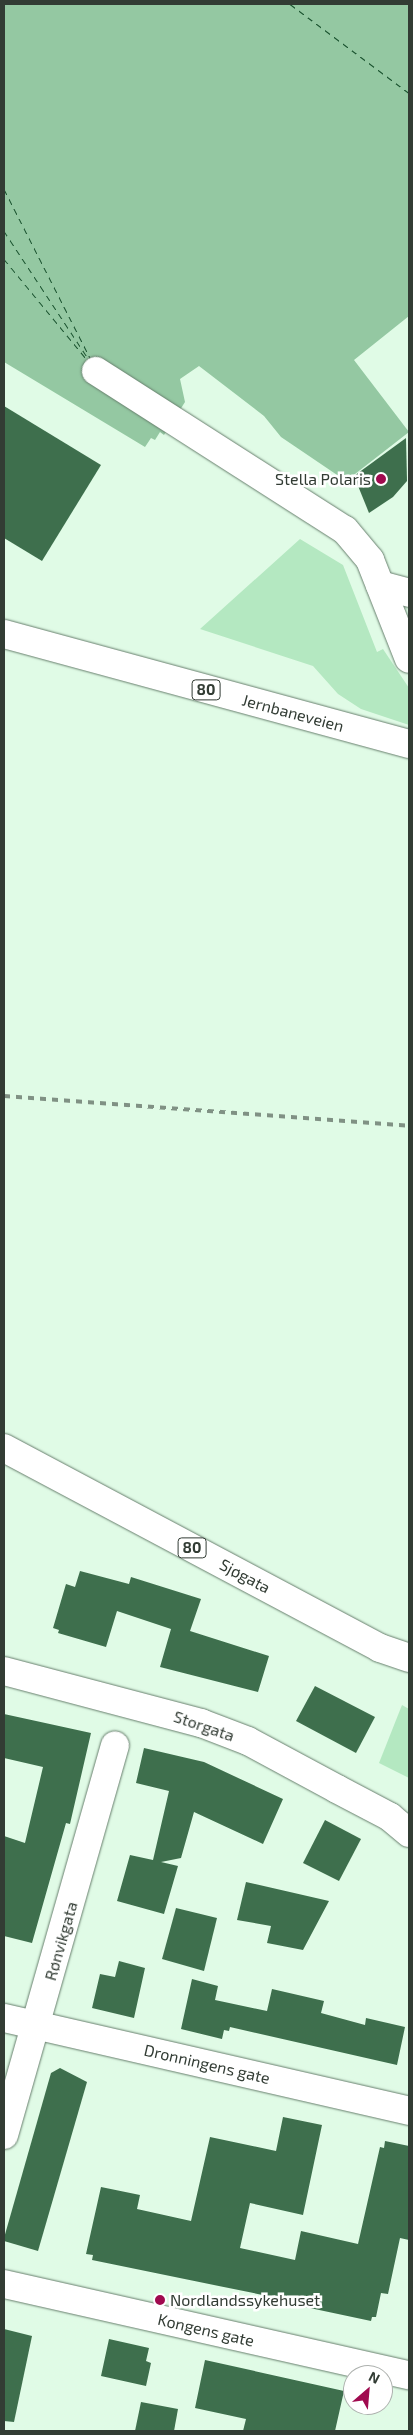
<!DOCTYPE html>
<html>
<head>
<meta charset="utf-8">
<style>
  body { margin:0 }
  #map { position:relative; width:413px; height:2435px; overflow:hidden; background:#e0fbe6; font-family:"Exo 2",sans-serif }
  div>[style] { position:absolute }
  .green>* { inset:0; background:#b4e8c1 }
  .water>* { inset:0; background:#94c8a2 }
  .ferry>* { height:1px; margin-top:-0.5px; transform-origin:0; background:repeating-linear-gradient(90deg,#19522e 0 6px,transparent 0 11px) }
  .building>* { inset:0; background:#3e6f4d }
  .roads { filter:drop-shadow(0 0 1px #677f6d) drop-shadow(0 0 1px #677f6d) }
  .minor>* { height:28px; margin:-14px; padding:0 14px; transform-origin:14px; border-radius:14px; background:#fff }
  .trunk>* { height:28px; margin:-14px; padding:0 14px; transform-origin:14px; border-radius:14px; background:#fff }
  .rail>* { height:4px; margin-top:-2px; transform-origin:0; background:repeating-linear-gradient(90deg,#809184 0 6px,transparent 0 12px) }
  .dots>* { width:14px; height:14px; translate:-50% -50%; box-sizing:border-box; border:2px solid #fff; border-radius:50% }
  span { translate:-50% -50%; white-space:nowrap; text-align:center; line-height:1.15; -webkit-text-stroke:5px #fff; paint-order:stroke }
  .shield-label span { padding:1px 4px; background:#fff; border:1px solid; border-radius:4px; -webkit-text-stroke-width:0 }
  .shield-label { font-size:15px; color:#323c34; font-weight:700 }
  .poi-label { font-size:16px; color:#323c34 }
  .right { translate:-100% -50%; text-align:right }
  .left { translate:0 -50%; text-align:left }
  .street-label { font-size:16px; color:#323c34 }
  .frame { position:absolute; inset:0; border:5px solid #323c34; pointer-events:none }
  .north { position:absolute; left:343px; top:2365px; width:50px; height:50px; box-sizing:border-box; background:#fff; border:1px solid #adb1ae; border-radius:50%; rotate:27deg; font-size:14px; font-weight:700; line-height:20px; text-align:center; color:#323c34 }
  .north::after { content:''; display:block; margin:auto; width:18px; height:22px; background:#a00a4f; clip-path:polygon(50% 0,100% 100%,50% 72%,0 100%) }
</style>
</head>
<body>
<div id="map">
  <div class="green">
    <i style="clip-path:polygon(300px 539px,343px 565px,377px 652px,383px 649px,409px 688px,409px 725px,361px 709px,338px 694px,313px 666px,200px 629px)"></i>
    <i style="clip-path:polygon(402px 1705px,409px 1709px,409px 1778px,379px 1763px)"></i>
  </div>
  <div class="water">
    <i style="clip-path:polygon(4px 4px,409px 4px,409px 316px,354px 360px,409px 432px,346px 481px,281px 437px,264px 416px,199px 366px,180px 379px,185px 402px,164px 435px,160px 432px,155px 440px,151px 438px,145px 447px,4px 362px)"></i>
  </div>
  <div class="ferry">
    <i style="left:290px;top:4px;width:149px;rotate:36.8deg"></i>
    <i style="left:4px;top:189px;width:192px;rotate:63deg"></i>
    <i style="left:4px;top:231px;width:154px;rotate:56.6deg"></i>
    <i style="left:4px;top:259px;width:132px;rotate:50.5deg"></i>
  </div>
  <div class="building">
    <i style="clip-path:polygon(4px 406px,101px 465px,42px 561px,4px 538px)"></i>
    <i style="clip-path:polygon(406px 438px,407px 481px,393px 497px,369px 513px,354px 476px)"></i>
    <i style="clip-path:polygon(80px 1571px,129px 1584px,131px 1577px,201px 1599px,190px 1631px,269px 1656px,258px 1692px,160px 1667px,171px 1629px,117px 1611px,106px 1647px,58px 1633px,59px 1630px,53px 1628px,66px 1584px,75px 1587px)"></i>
    <i style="clip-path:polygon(315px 1686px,375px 1717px,356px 1753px,296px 1721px)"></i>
    <i style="clip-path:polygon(4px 1714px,91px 1733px,70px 1824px,66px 1823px,32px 1943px,4px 1936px,4px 1836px,25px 1843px,43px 1767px,4px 1758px)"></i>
    <i style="clip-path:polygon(144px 1748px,204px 1762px,283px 1799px,263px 1844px,194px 1812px,181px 1858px,161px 1862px,178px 1866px,164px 1914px,117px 1901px,130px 1855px,153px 1860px,169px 1791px,136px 1783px)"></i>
    <i style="clip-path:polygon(325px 1820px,361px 1839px,339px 1881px,303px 1863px)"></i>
    <i style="clip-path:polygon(246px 1882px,329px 1901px,303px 1950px,267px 1943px,271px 1926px,237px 1920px)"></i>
    <i style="clip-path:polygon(176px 1908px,217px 1918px,204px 1971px,162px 1959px)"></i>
    <i style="clip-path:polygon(119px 1961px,145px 1968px,134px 2018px,92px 2008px,100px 1974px,115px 1977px)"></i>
    <i style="clip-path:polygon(192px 1979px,218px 1986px,215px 2000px,267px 2011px,272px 1989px,324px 2001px,321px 2013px,365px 2025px,366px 2018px,405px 2027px,397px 2065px,230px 2027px,229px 2031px,224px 2030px,222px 2039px,181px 2029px)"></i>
    <i style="clip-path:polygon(60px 2068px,87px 2082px,38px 2251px,4px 2241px,4px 2238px,51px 2073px)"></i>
    <i style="clip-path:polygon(283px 2117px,322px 2125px,303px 2215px,250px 2203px,240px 2248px,295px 2260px,301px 2231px,358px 2244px,380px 2147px,384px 2148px,385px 2141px,409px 2146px,409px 2240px,400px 2238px,388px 2294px,381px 2293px,376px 2317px,372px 2317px,371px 2321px,291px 2304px,292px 2301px,92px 2260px,93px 2255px,86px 2254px,101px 2187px,140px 2195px,137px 2209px,191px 2221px,210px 2137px,276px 2151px)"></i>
    <i style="clip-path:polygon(4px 2329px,32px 2336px,14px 2422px,4px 2421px)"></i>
    <i style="clip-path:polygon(109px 2339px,149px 2348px,146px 2361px,151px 2363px,146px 2386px,101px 2376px)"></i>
    <i style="clip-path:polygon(205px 2360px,344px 2391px,335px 2431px,243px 2431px,246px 2419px,195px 2408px)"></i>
    <i style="clip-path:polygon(141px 2402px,178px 2409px,174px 2431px,135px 2431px)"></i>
  </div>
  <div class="roads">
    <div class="minor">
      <i style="left:4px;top:1671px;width:204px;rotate:14.8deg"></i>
      <i style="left:201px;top:1723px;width:50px;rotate:21deg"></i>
      <i style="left:248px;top:1741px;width:101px;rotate:28.3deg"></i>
      <i style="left:337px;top:1789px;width:60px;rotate:27.8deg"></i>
      <i style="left:390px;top:1817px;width:25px;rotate:40deg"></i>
      <i style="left:4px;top:2018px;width:416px;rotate:12.9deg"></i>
      <i style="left:4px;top:2135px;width:405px;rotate:-74.1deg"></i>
      <i style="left:4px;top:2284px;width:415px;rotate:12.7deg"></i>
    </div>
    <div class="trunk">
      <i style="left:96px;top:371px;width:295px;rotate:32.6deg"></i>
      <i style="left:345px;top:530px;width:39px;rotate:50deg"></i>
      <i style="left:370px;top:560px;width:106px;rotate:68.5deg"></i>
      <i style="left:380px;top:585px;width:30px;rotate:15deg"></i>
      <i style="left:4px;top:634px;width:420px;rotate:15.2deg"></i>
      <i style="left:4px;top:1448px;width:426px;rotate:28deg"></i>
      <i style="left:380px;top:1648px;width:31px;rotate:19deg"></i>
    </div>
  </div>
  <div class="rail">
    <i style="left:4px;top:1096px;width:406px;rotate:4.2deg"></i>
  </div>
  <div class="dots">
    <i style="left:381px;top:479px;background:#a00a4f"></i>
    <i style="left:160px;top:2300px;background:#a00a4f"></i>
  </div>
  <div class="shield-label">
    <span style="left:206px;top:690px">80</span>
    <span style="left:192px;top:1548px">80</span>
  </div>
  <div class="poi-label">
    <span class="right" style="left:371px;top:479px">Stella Polaris</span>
    <span class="left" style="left:170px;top:2300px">Nordlandssykehuset</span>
  </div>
  <div class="street-label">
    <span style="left:293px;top:713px;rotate:15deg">Jernbaneveien</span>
    <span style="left:245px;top:1576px;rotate:28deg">Sjøgata</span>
    <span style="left:204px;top:1726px;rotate:19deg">Storgata</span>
    <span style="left:61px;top:1941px;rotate:-74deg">Rønvikgata</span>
    <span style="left:207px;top:2064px;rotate:13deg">Dronningens gate</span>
    <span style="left:206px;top:2330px;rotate:13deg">Kongens gate</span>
  </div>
  <div class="frame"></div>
  <div class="north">N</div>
</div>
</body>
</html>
